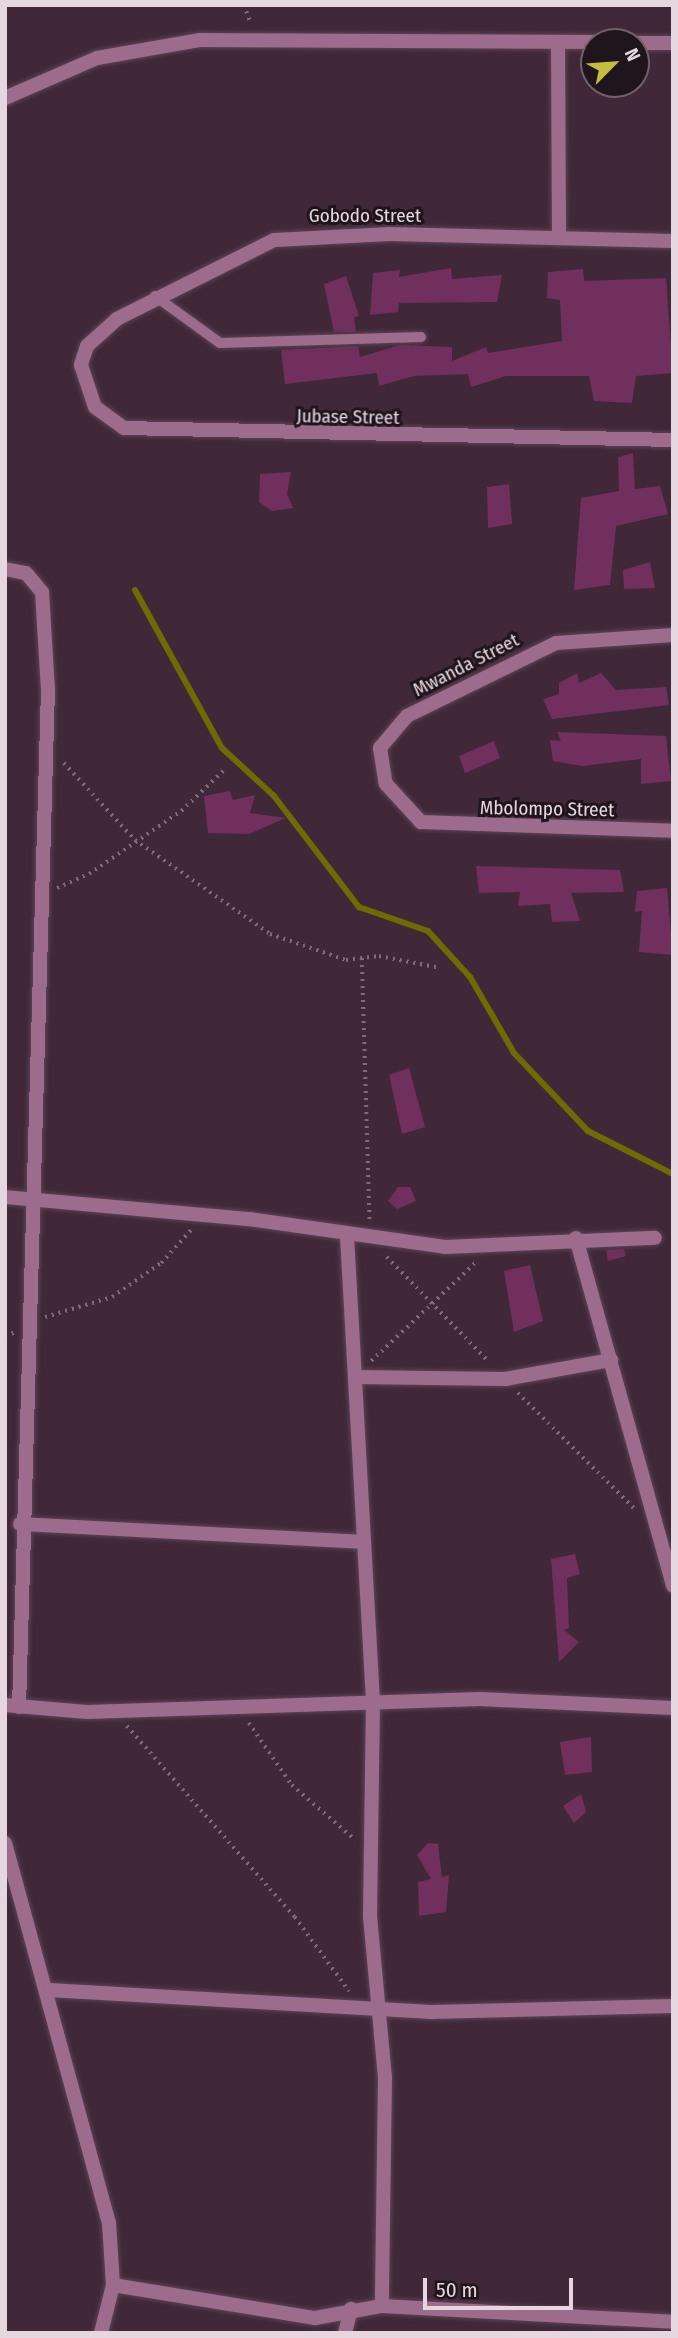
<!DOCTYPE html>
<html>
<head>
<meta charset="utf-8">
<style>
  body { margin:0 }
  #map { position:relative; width:678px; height:2338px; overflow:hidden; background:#402838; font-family:"Fira Sans Condensed",sans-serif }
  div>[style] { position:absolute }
  .stream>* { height:6px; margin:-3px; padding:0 3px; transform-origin:3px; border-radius:3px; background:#6e6b02 }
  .building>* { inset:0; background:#702f5d }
  .path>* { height:3.5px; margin-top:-1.75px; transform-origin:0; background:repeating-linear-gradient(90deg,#806b79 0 2px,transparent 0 7px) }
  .roads { filter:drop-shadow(0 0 2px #5b4453) drop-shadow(0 0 2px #5b4453) }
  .service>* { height:10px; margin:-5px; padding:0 5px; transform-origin:5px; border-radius:5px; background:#9d6b8c }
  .minor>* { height:14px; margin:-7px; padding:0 7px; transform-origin:7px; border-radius:7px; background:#9d6b8c }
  span { translate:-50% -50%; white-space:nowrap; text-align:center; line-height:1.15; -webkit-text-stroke:6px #20151c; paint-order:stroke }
  .street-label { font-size:19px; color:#e6d6e0 }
  .frame { position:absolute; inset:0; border:7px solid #e6d6e0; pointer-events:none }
  .north { position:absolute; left:580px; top:28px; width:70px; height:70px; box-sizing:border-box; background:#20151c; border:2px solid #6f626a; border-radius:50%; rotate:65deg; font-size:19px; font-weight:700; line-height:28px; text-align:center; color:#e6d6e0 }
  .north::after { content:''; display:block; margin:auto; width:24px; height:32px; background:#c1be40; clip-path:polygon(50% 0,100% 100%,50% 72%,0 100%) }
  .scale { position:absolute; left:423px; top:2278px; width:150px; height:32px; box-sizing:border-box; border:4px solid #e6d6e0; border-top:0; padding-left:9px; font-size:21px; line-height:24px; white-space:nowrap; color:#e6d6e0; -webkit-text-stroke:5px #20151c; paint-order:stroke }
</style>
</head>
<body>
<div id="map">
  <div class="stream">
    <i style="left:135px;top:590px;width:180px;rotate:61.2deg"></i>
    <i style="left:222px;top:748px;width:71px;rotate:42.7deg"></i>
    <i style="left:274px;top:796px;width:140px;rotate:52.6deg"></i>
    <i style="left:359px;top:907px;width:73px;rotate:19.2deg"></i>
    <i style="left:428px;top:931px;width:62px;rotate:47.6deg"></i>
    <i style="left:470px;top:977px;width:88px;rotate:59.9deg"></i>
    <i style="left:514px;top:1053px;width:108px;rotate:46.5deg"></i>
    <i style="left:588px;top:1131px;width:95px;rotate:26.8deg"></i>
  </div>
  <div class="building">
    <i style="clip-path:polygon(451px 268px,452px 279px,502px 275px,497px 302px,399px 303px,398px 312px,370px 315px,373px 273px,400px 270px,399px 277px)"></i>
    <i style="clip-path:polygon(583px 269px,584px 281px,666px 278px,673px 373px,636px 376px,632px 403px,594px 401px,589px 376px,506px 376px,471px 387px,468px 374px,414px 376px,379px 386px,377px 373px,285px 384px,281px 350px,358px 346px,360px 357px,399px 345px,452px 347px,452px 361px,486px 347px,488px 353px,562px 341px,560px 300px,547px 298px,548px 272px)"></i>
    <i style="clip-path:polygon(346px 276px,359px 316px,354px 317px,356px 332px,334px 332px,324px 284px)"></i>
    <i style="clip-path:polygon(633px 453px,635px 489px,660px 486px,668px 514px,616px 526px,610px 585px,574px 590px,581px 498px,619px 491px,618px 457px)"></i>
    <i style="clip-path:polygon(291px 472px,287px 494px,293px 508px,272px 511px,259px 502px,260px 474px)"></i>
    <i style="clip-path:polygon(509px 484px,512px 524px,488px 528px,487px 487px)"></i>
    <i style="clip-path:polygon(650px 562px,655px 588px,624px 589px,623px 570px)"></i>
    <i style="clip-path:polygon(577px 673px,579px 683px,601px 673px,616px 690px,666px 687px,669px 705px,552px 719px,543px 699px,559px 694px,559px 683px)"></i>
    <i style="clip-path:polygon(557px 732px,666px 736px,671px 781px,641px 784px,641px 759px,582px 766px,553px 761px,550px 740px,561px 741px)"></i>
    <i style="clip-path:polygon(494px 741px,500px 758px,465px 773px,459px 756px)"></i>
    <i style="clip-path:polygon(230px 791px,233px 800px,255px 795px,250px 813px,286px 818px,249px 834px,208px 833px,204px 796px)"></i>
    <i style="clip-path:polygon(476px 866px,620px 870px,624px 892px,571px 893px,580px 921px,552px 922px,550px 904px,518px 906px,520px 892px,479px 893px)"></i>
    <i style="clip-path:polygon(667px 888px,673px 955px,639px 952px,642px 911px,635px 912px,637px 891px)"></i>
    <i style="clip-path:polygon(409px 1068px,425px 1127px,402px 1134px,389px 1075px)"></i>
    <i style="clip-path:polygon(398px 1187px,410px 1187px,416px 1201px,397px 1209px,388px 1201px)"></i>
    <i style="clip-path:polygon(624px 1249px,626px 1256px,608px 1261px,606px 1250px)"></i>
    <i style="clip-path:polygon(530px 1265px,543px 1321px,514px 1332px,504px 1271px)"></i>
    <i style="clip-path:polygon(575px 1554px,580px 1574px,567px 1578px,569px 1628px,564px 1630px,579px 1642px,559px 1662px,551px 1559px)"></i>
    <i style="clip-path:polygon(591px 1737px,592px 1772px,565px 1775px,560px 1742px)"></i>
    <i style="clip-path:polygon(581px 1794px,586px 1812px,574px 1823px,563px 1806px)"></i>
    <i style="clip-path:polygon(428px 1843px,438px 1844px,442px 1877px,449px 1875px,446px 1912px,419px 1916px,418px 1882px,431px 1879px,417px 1855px)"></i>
  </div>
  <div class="path">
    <i style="left:244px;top:5px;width:19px;rotate:69deg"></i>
    <i style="left:64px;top:763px;width:105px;rotate:47.3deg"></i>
    <i style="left:135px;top:840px;width:165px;rotate:34.8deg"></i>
    <i style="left:270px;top:934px;width:80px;rotate:18.9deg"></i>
    <i style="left:346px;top:960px;width:33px;rotate:-7deg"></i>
    <i style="left:379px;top:956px;width:63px;rotate:11deg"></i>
    <i style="left:57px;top:888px;width:35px;rotate:-24deg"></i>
    <i style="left:89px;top:874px;width:112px;rotate:-34.4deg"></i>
    <i style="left:181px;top:811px;width:58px;rotate:-43.6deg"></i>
    <i style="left:362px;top:958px;width:263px;rotate:88.3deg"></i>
    <i style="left:387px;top:1257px;width:146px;rotate:45.8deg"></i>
    <i style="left:45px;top:1317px;width:70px;rotate:-16.6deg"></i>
    <i style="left:112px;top:1297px;width:60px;rotate:-34.8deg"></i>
    <i style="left:161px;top:1263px;width:45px;rotate:-47.7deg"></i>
    <i style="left:5px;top:1336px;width:9px;rotate:-21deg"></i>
    <i style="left:371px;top:1361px;width:143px;rotate:-43.3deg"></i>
    <i style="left:518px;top:1393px;width:163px;rotate:44.8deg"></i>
    <i style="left:249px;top:1723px;width:75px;rotate:55.3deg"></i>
    <i style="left:292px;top:1785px;width:81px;rotate:41deg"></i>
    <i style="left:127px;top:1726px;width:254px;rotate:48.7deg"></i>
    <i style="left:295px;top:1917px;width:92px;rotate:53.9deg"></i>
  </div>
  <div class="roads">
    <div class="service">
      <i style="left:155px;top:296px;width:80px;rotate:35.9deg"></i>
      <i style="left:220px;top:343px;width:201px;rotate:-1.7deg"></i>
    </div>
    <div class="minor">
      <i style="left:558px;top:42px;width:196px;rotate:89.7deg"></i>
      <i style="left:636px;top:43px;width:37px"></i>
      <i style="left:5px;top:98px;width:100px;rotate:-23.5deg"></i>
      <i style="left:97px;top:58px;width:105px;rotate:-9.9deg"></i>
      <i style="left:200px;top:40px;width:394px;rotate:0.3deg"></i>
      <i style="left:673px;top:241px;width:283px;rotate:-178.6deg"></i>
      <i style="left:390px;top:234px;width:116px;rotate:177deg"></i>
      <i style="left:274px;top:240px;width:176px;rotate:153.3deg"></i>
      <i style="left:117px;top:319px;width:40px;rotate:138deg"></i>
      <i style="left:87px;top:346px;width:20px;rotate:108deg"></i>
      <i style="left:81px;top:365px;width:44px;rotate:71.6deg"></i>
      <i style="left:95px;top:407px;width:36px;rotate:36deg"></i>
      <i style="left:124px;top:428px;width:549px;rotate:1.25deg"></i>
      <i style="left:5px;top:569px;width:21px;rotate:11deg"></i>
      <i style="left:26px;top:573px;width:25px;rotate:50deg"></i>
      <i style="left:42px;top:592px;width:97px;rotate:86.5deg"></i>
      <i style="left:48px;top:689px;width:1018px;rotate:91.63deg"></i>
      <i style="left:673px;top:635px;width:117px;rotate:176.1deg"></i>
      <i style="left:556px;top:643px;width:166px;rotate:153.9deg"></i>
      <i style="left:407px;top:716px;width:42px;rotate:130.2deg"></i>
      <i style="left:380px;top:748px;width:36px;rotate:81deg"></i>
      <i style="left:386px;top:784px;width:52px;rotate:47.4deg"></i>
      <i style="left:421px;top:822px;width:252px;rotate:2deg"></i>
      <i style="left:5px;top:1197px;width:245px;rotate:5.2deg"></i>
      <i style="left:249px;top:1219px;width:198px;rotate:8.1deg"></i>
      <i style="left:445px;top:1247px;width:210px;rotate:-2.5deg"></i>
      <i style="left:347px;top:1236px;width:466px;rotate:86.8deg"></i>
      <i style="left:373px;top:1701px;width:215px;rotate:90.8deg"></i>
      <i style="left:370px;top:1916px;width:163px;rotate:84.7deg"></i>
      <i style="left:385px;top:2078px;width:228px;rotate:90.8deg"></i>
      <i style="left:576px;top:1238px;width:361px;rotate:74.4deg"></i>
      <i style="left:355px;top:1377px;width:150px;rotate:0.8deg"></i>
      <i style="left:505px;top:1379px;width:108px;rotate:-10.2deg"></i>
      <i style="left:20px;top:1524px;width:339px;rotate:3deg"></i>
      <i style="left:5px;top:1705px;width:82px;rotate:4.9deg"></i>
      <i style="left:87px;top:1712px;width:393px;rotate:-1.9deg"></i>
      <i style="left:480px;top:1699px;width:193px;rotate:2.7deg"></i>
      <i style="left:5px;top:1843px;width:394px;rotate:74.7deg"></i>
      <i style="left:109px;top:2223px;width:62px;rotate:86.3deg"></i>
      <i style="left:113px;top:2285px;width:49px;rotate:104deg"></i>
      <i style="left:49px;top:1990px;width:383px;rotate:3.3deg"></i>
      <i style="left:431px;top:2012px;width:242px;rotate:-1.4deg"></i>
      <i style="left:113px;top:2285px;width:205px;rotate:9.3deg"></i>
      <i style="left:315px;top:2318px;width:68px;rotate:-10.2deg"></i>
      <i style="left:382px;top:2306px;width:291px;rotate:3.1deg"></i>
      <i style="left:345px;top:2333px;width:25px;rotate:-76deg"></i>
    </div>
  </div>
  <div class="street-label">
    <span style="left:365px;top:216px">Gobodo Street</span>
    <span style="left:348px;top:417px;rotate:1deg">Jubase Street</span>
    <span style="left:466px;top:665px;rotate:-27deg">Mwanda Street</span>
    <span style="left:547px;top:809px;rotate:1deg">Mbolompo Street</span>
  </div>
  <div class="frame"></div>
  <div class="north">N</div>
  <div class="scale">50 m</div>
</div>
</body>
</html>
